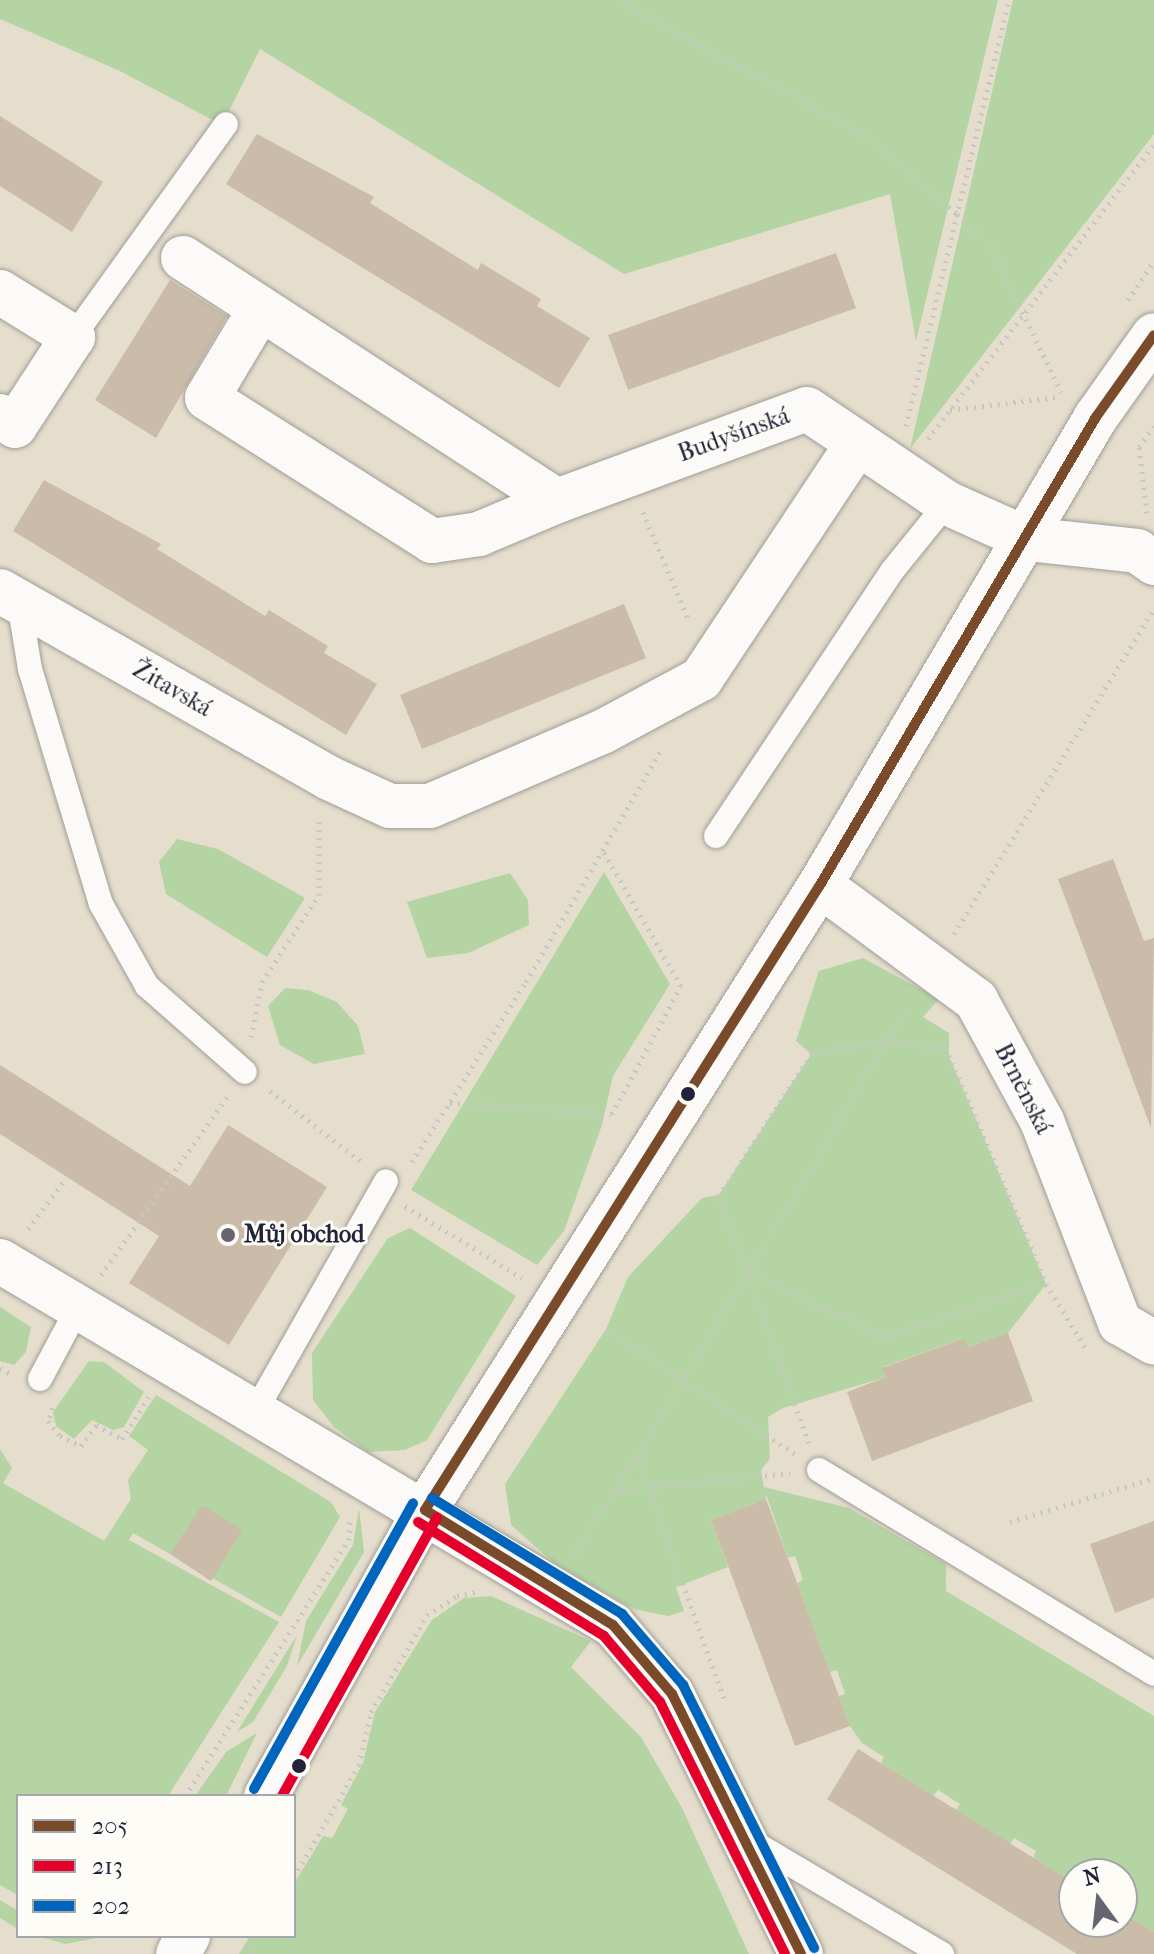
<!DOCTYPE html>
<html>
<head>
<meta charset="utf-8">
<style>
  body { margin:0 }
  #map { position:relative; width:1154px; height:1954px; overflow:hidden; background:#e5decd; font-family:"IM FELL French Canon",serif }
  div>[style] { position:absolute }
  .green>* { inset:0; background:#b4d4a4 }
  .building>* { inset:0; background:#cabca9 }
  .path>* { height:5px; margin-top:-2.5px; transform-origin:0; background:repeating-linear-gradient(90deg,#c8c6c4 0 2px,transparent 0 8px) }
  .roads { filter:drop-shadow(0 0 2px #a19d96) drop-shadow(0 0 2px #a19d96) }
  .service>* { height:24px; margin:-12px; padding:0 12px; transform-origin:12px; border-radius:12px; background:#fbfaf8 }
  .minor>* { height:44px; margin:-22px; padding:0 22px; transform-origin:22px; border-radius:22px; background:#fbfaf8 }
  .bus-1>* { height:10px; margin:-5px; padding:0 5px; transform-origin:5px; border-radius:5px; background:#7a4b2a }
  .bus-2>* { height:10px; margin:-5px; padding:0 5px; transform-origin:5px; border-radius:5px; background:#e4002b }
  .bus-3>* { height:10px; margin:-5px; padding:0 5px; transform-origin:5px; border-radius:5px; background:#0065bd }
  .dots>* { width:22px; height:22px; translate:-50% -50%; box-sizing:border-box; border:4px solid #fdfcf7; border-radius:50% }
  span { translate:-50% -50%; white-space:nowrap; text-align:center; line-height:1.15; -webkit-text-stroke:6px #fdfcf7; paint-order:stroke }
  .street-label { font-size:24px; color:#22223b }
  .poi-label { font-size:24px; color:#22223b; font-weight:700 }
  .left { translate:0 -50%; text-align:left }
  .legend { position:absolute; left:16px; top:1794px; width:280px; height:144px; box-sizing:border-box; background:#fdfcf7; border:2px solid #a5a5ac; margin:0; padding:10px 14px; list-style:none; font-size:24px; color:#22223b }
  .legend li { display:flex; align-items:center; gap:16px; height:40px }
  .legend b { width:40px; border:2px solid #a5a5ac }
  .north { position:absolute; left:1058px; top:1858px; width:80px; height:80px; box-sizing:border-box; background:#fdfcf7; border:2px solid #a5a5ac; border-radius:50%; rotate:345deg; font-size:22px; font-weight:700; line-height:32px; text-align:center; color:#22223b }
  .north::after { content:''; display:block; margin:auto; width:28px; height:36px; background:#66646e; clip-path:polygon(50% 0,100% 100%,50% 72%,0 100%) }
</style>
</head>
<body>
<div id="map">
  <div class="green">
    <i style="clip-path:polygon(0 0,998px 0,916px 341px,890px 194px,624px 274px,260px 49px,222px 125px,120px 71px,0 19px)"></i>
    <i style="clip-path:polygon(1013px 0,1154px 0,1154px 134px,910px 449px)"></i>
    <i style="clip-path:polygon(177px 839px,218px 849px,305px 898px,267px 957px,166px 894px,159px 862px)"></i>
    <i style="clip-path:polygon(604px 872px,670px 984px,613px 1076px,602px 1125px,564px 1231px,537px 1265px,411px 1190px)"></i>
    <i style="clip-path:polygon(510px 873px,528px 900px,529px 925px,468px 953px,427px 958px,407px 902px)"></i>
    <i style="clip-path:polygon(863px 958px,939px 999px,923px 1017px,949px 1033px,949px 1056px,1046px 1284px,1008px 1333px,968px 1347px,963px 1338px,883px 1367px,886px 1377px,783px 1408px,768px 1417px,770px 1459px,761px 1470px,764px 1487px,849px 1508px,946px 1564px,946px 1591px,1154px 1716px,1154px 1933px,1122px 1913px,1122px 1874px,1074px 1874px,1074px 1883px,1033px 1858px,1036px 1851px,1014px 1838px,1010px 1844px,956px 1810px,960px 1804px,938px 1790px,933px 1796px,881px 1763px,884px 1757px,862px 1743px,850px 1726px,839px 1696px,845px 1694px,837px 1670px,830px 1672px,797px 1583px,803px 1580px,795px 1556px,788px 1558px,766px 1494px,766px 1499px,711px 1520px,728px 1567px,676px 1587px,684px 1611px,668px 1616px,634px 1609px,554px 1563px,511px 1525px,505px 1484px,606px 1329px,628px 1277px,702px 1198px,719px 1195px,811px 1054px,796px 1041px,819px 971px)"></i>
    <i style="clip-path:polygon(285px 988px,308px 990px,337px 1002px,358px 1026px,365px 1054px,314px 1064px,280px 1045px,268px 1006px)"></i>
    <i style="clip-path:polygon(410px 1228px,516px 1296px,427px 1440px,405px 1450px,368px 1452px,334px 1427px,313px 1400px,312px 1353px,388px 1238px)"></i>
    <i style="clip-path:polygon(0 1307px,31px 1327px,26px 1352px,14px 1365px,0 1361px)"></i>
    <i style="clip-path:polygon(89px 1361px,104px 1362px,144px 1392px,124px 1427px,113px 1430px,92px 1420px,74px 1439px,56px 1426px,53px 1412px)"></i>
    <i style="clip-path:polygon(156px 1395px,331px 1502px,340px 1517px,281px 1617px,133px 1533px,129px 1540px,279px 1622px,168px 1796px,18px 1796px,18px 1895px,0 1885px,0 1449px,12px 1468px,3px 1483px,104px 1541px,131px 1499px,128px 1480px,148px 1450px,129px 1436px)"></i>
    <i style="clip-path:polygon(359px 1508px,364px 1552px,297px 1666px,306px 1621px,353px 1545px)"></i>
    <i style="clip-path:polygon(491px 1596px,591px 1641px,571px 1667px,641px 1737px,682px 1808px,749px 1954px,239px 1954px,250px 1936px,294px 1936px,294px 1884px,323px 1836px,332px 1838px,348px 1809px,341px 1805px,363px 1763px,375px 1712px,432px 1620px,464px 1598px)"></i>
    <i style="clip-path:polygon(297px 1635px,287px 1666px,253px 1722px,237px 1732px)"></i>
    <i style="clip-path:polygon(257px 1733px,226px 1796px,195px 1796px,226px 1752px)"></i>
    <i style="clip-path:polygon(0 1900px,18px 1911px,18px 1929px,0 1918px)"></i>
    <i style="clip-path:polygon(36px 1936px,106px 1936px,66px 1944px)"></i>
  </div>
  <div class="building">
    <i style="clip-path:polygon(0 116px,103px 182px,72px 232px,0 186px)"></i>
    <i style="clip-path:polygon(257px 134px,374px 197px,370px 203px,478px 270px,481px 263px,541px 299px,537px 306px,590px 338px,559px 388px,226px 184px)"></i>
    <i style="clip-path:polygon(836px 253px,856px 308px,628px 390px,608px 335px)"></i>
    <i style="clip-path:polygon(170px 280px,227px 316px,156px 438px,95px 400px)"></i>
    <i style="clip-path:polygon(44px 480px,161px 544px,157px 549px,265px 616px,269px 610px,328px 646px,324px 653px,377px 684px,346px 735px,13px 531px)"></i>
    <i style="clip-path:polygon(624px 604px,646px 658px,422px 749px,400px 695px)"></i>
    <i style="clip-path:polygon(1113px 859px,1144px 941px,1154px 938px,1151px 1128px,1058px 879px)"></i>
    <i style="clip-path:polygon(0 1065px,190px 1186px,228px 1125px,327px 1187px,229px 1345px,129px 1283px,159px 1236px,0 1134px)"></i>
    <i style="clip-path:polygon(1008px 1333px,1033px 1401px,872px 1461px,847px 1392px,886px 1377px,882px 1368px,964px 1338px,968px 1347px)"></i>
    <i style="clip-path:polygon(766px 1499px,850px 1726px,795px 1746px,711px 1520px)"></i>
    <i style="clip-path:polygon(202px 1505px,243px 1530px,211px 1581px,170px 1554px)"></i>
    <i style="clip-path:polygon(1154px 1521px,1154px 1598px,1115px 1613px,1090px 1544px)"></i>
    <i style="clip-path:polygon(858px 1749px,1074px 1883px,1074px 1922px,1122px 1922px,1122px 1913px,1154px 1932px,1154px 1954px,1077px 1954px,827px 1799px)"></i>
  </div>
  <div class="path">
    <i style="left:618px;top:0;width:279px;rotate:28.7deg"></i>
    <i style="left:863px;top:134px;width:123px;rotate:40.4deg"></i>
    <i style="left:957px;top:214px;width:47px;rotate:44.1deg"></i>
    <i style="left:991px;top:247px;width:161px;rotate:64.2deg"></i>
    <i style="left:1128px;top:300px;width:47px;rotate:-56.3deg"></i>
    <i style="left:950px;top:410px;width:109px;rotate:-6.9deg"></i>
    <i style="left:906px;top:426px;width:438px;rotate:-76.4deg"></i>
    <i style="left:928px;top:439px;width:372px;rotate:-52.5deg"></i>
    <i style="left:643px;top:512px;width:118px;rotate:67.1deg"></i>
    <i style="left:1147px;top:513px;width:66px;rotate:-96.9deg"></i>
    <i style="left:1139px;top:447px;width:26px;rotate:-54deg"></i>
    <i style="left:954px;top:934px;width:382px;rotate:-58.4deg"></i>
    <i style="left:251px;top:1037px;width:56px;rotate:-78.7deg"></i>
    <i style="left:262px;top:982px;width:104px;rotate:-56.8deg"></i>
    <i style="left:319px;top:895px;width:78px;rotate:-90deg"></i>
    <i style="left:270px;top:1091px;width:118px;rotate:37.7deg"></i>
    <i style="left:450px;top:1103px;width:162px;rotate:3.9deg"></i>
    <i style="left:612px;top:1114px;width:145px;rotate:-61.7deg"></i>
    <i style="left:681px;top:986px;width:155px;rotate:-119.9deg"></i>
    <i style="left:412px;top:1162px;width:213px;rotate:-57.7deg"></i>
    <i style="left:526px;top:982px;width:268px;rotate:-59.8deg"></i>
    <i style="left:405px;top:1206px;width:137px;rotate:31.6deg"></i>
    <i style="left:28px;top:1229px;width:60px;rotate:-53.1deg"></i>
    <i style="left:749px;top:1271px;width:150px;rotate:26.1deg"></i>
    <i style="left:884px;top:1337px;width:170px;rotate:-18.1deg"></i>
    <i style="left:101px;top:1275px;width:218px;rotate:-54.7deg"></i>
    <i style="left:606px;top:1329px;width:227px;rotate:33.5deg"></i>
    <i style="left:0;top:1368px;width:13px;rotate:29deg"></i>
    <i style="left:53px;top:1408px;width:14px;rotate:111deg"></i>
    <i style="left:48px;top:1421px;width:19px;rotate:51deg"></i>
    <i style="left:60px;top:1436px;width:23px;rotate:25deg"></i>
    <i style="left:81px;top:1446px;width:26px;rotate:-54deg"></i>
    <i style="left:96px;top:1425px;width:30px;rotate:28deg"></i>
    <i style="left:122px;top:1439px;width:50px;rotate:-57.3deg"></i>
    <i style="left:809px;top:1443px;width:263px;rotate:-110deg"></i>
    <i style="left:719px;top:1196px;width:171px;rotate:-57deg"></i>
    <i style="left:812px;top:1053px;width:76px;rotate:-9.1deg"></i>
    <i style="left:887px;top:1041px;width:59px;rotate:6.8deg"></i>
    <i style="left:946px;top:1048px;width:256px;rotate:67deg"></i>
    <i style="left:1046px;top:1284px;width:80px;rotate:58.3deg"></i>
    <i style="left:614px;top:1491px;width:177px;rotate:-5.8deg"></i>
    <i style="left:1010px;top:1522px;width:151px;rotate:-17deg"></i>
    <i style="left:575px;top:1553px;width:114px;rotate:-57.6deg"></i>
    <i style="left:724px;top:1698px;width:257px;rotate:-109.8deg"></i>
    <i style="left:637px;top:1456px;width:528px;rotate:-58.87deg"></i>
    <i style="left:185px;top:1796px;width:304px;rotate:-57.4deg"></i>
    <i style="left:349px;top:1540px;width:23px;rotate:-88deg"></i>
    <i style="left:294px;top:1877px;width:129px;rotate:-59.9deg"></i>
    <i style="left:359px;top:1765px;width:54px;rotate:-77.2deg"></i>
    <i style="left:371px;top:1712px;width:112px;rotate:-60deg"></i>
    <i style="left:427px;top:1615px;width:36px;rotate:-32deg"></i>
    <i style="left:457px;top:1596px;width:19px;rotate:-12deg"></i>
    <i style="left:250px;top:1936px;width:18px;rotate:84deg"></i>
  </div>
  <div class="roads">
    <div class="service">
      <i style="left:73px;top:337px;width:262px;rotate:-54.3deg"></i>
      <i style="left:19px;top:602px;width:68px;rotate:80.7deg"></i>
      <i style="left:30px;top:669px;width:245px;rotate:73.2deg"></i>
      <i style="left:101px;top:904px;width:94px;rotate:60.7deg"></i>
      <i style="left:147px;top:986px;width:130px;rotate:41.3deg"></i>
      <i style="left:716px;top:836px;width:318px;rotate:-56.4deg"></i>
      <i style="left:892px;top:571px;width:87px;rotate:-51deg"></i>
      <i style="left:40px;top:1379px;width:83px;rotate:-61.9deg"></i>
      <i style="left:256px;top:1410px;width:263px;rotate:-60.4deg"></i>
      <i style="left:819px;top:1470px;width:392px;rotate:31.3deg"></i>
      <i style="left:751px;top:1841px;width:222px;rotate:30.6deg"></i>
    </div>
    <div class="minor">
      <i style="left:183px;top:258px;width:446px;rotate:33deg"></i>
      <i style="left:557px;top:501px;width:266px;rotate:-20.2deg"></i>
      <i style="left:807px;top:409px;width:169px;rotate:33.9deg"></i>
      <i style="left:947px;top:503px;width:88px;rotate:24.2deg"></i>
      <i style="left:1027px;top:539px;width:111px;rotate:6.2deg"></i>
      <i style="left:1137px;top:551px;width:21px;rotate:35deg"></i>
      <i style="left:0;top:292px;width:86px;rotate:31.7deg"></i>
      <i style="left:73px;top:337px;width:106px;rotate:123.1deg"></i>
      <i style="left:15px;top:426px;width:18px;rotate:-146deg"></i>
      <i style="left:259px;top:311px;width:101px;rotate:120.9deg"></i>
      <i style="left:207px;top:398px;width:267px;rotate:32.4deg"></i>
      <i style="left:432px;top:541px;width:48px;rotate:-8.5deg"></i>
      <i style="left:479px;top:534px;width:85px;rotate:-22.9deg"></i>
      <i style="left:0;top:591px;width:378px;rotate:29.6deg"></i>
      <i style="left:329px;top:778px;width:67px;rotate:24.7deg"></i>
      <i style="left:390px;top:806px;width:40px"></i>
      <i style="left:430px;top:806px;width:189px;rotate:-23.3deg"></i>
      <i style="left:604px;top:731px;width:110px;rotate:-28.2deg"></i>
      <i style="left:701px;top:679px;width:283px;rotate:-56.4deg"></i>
      <i style="left:820px;top:885px;width:194px;rotate:36.4deg"></i>
      <i style="left:976px;top:1000px;width:138px;rotate:61.4deg"></i>
      <i style="left:1042px;top:1121px;width:217px;rotate:68.9deg"></i>
      <i style="left:1120px;top:1323px;width:39px;rotate:30deg"></i>
      <i style="left:0;top:1261px;width:713px;rotate:30.7deg"></i>
      <i style="left:613px;top:1625px;width:91px;rotate:49.5deg"></i>
      <i style="left:672px;top:1694px;width:290px;rotate:63.6deg"></i>
      <i style="left:266px;top:1796px;width:327px;rotate:-60.9deg"></i>
      <i style="left:425px;top:1510px;width:739px;rotate:-57.71deg"></i>
      <i style="left:820px;top:885px;width:543px;rotate:-59.47deg"></i>
      <i style="left:1096px;top:417px;width:100px;rotate:-54.7deg"></i>
      <i style="left:178px;top:1954px;width:21px;rotate:-61deg"></i>
    </div>
  </div>
  <div class="bus-1">
    <i style="left:425px;top:1510px;width:739px;rotate:-57.71deg"></i>
    <i style="left:820px;top:885px;width:543px;rotate:-59.47deg"></i>
    <i style="left:1096px;top:417px;width:100px;rotate:-54.7deg"></i>
    <i style="left:425px;top:1510px;width:220px;rotate:31.5deg"></i>
    <i style="left:613px;top:1625px;width:91px;rotate:49.5deg"></i>
    <i style="left:672px;top:1694px;width:290px;rotate:63.6deg"></i>
  </div>
  <div class="bus-2">
    <i style="left:418px;top:1522px;width:218px;rotate:31.5deg"></i>
    <i style="left:604px;top:1636px;width:87px;rotate:49.7deg"></i>
    <i style="left:660px;top:1702px;width:281px;rotate:63.6deg"></i>
    <i style="left:282px;top:1796px;width:319px;rotate:-60.9deg"></i>
  </div>
  <div class="bus-3">
    <i style="left:432px;top:1498px;width:223px;rotate:31.4deg"></i>
    <i style="left:622px;top:1614px;width:94px;rotate:49.3deg"></i>
    <i style="left:683px;top:1685px;width:294px;rotate:63.5deg"></i>
    <i style="left:254px;top:1789px;width:327px;rotate:-60.9deg"></i>
  </div>
  <div class="dots">
    <i style="left:688px;top:1094px;background:#22223b"></i>
    <i style="left:228px;top:1235px;background:#66646e"></i>
    <i style="left:299px;top:1766px;background:#22223b"></i>
  </div>
  <div class="street-label">
    <span style="left:734px;top:435px;rotate:-20deg">Budyšínská</span>
    <span style="left:172px;top:689px;rotate:30deg">Žitavská</span>
    <span style="left:1023px;top:1089px;rotate:63deg">Brněnská</span>
  </div>
  <div class="poi-label">
    <span class="left" style="left:244px;top:1235px">Můj obchod</span>
  </div>
  <ul class="legend">
  <li><b style="height:10px;background:#7a4b2a"></b>205</li>
  <li><b style="height:10px;background:#e4002b"></b>213</li>
  <li><b style="height:10px;background:#0065bd"></b>202</li>
  </ul>
  <div class="north">N</div>
</div>
</body>
</html>
